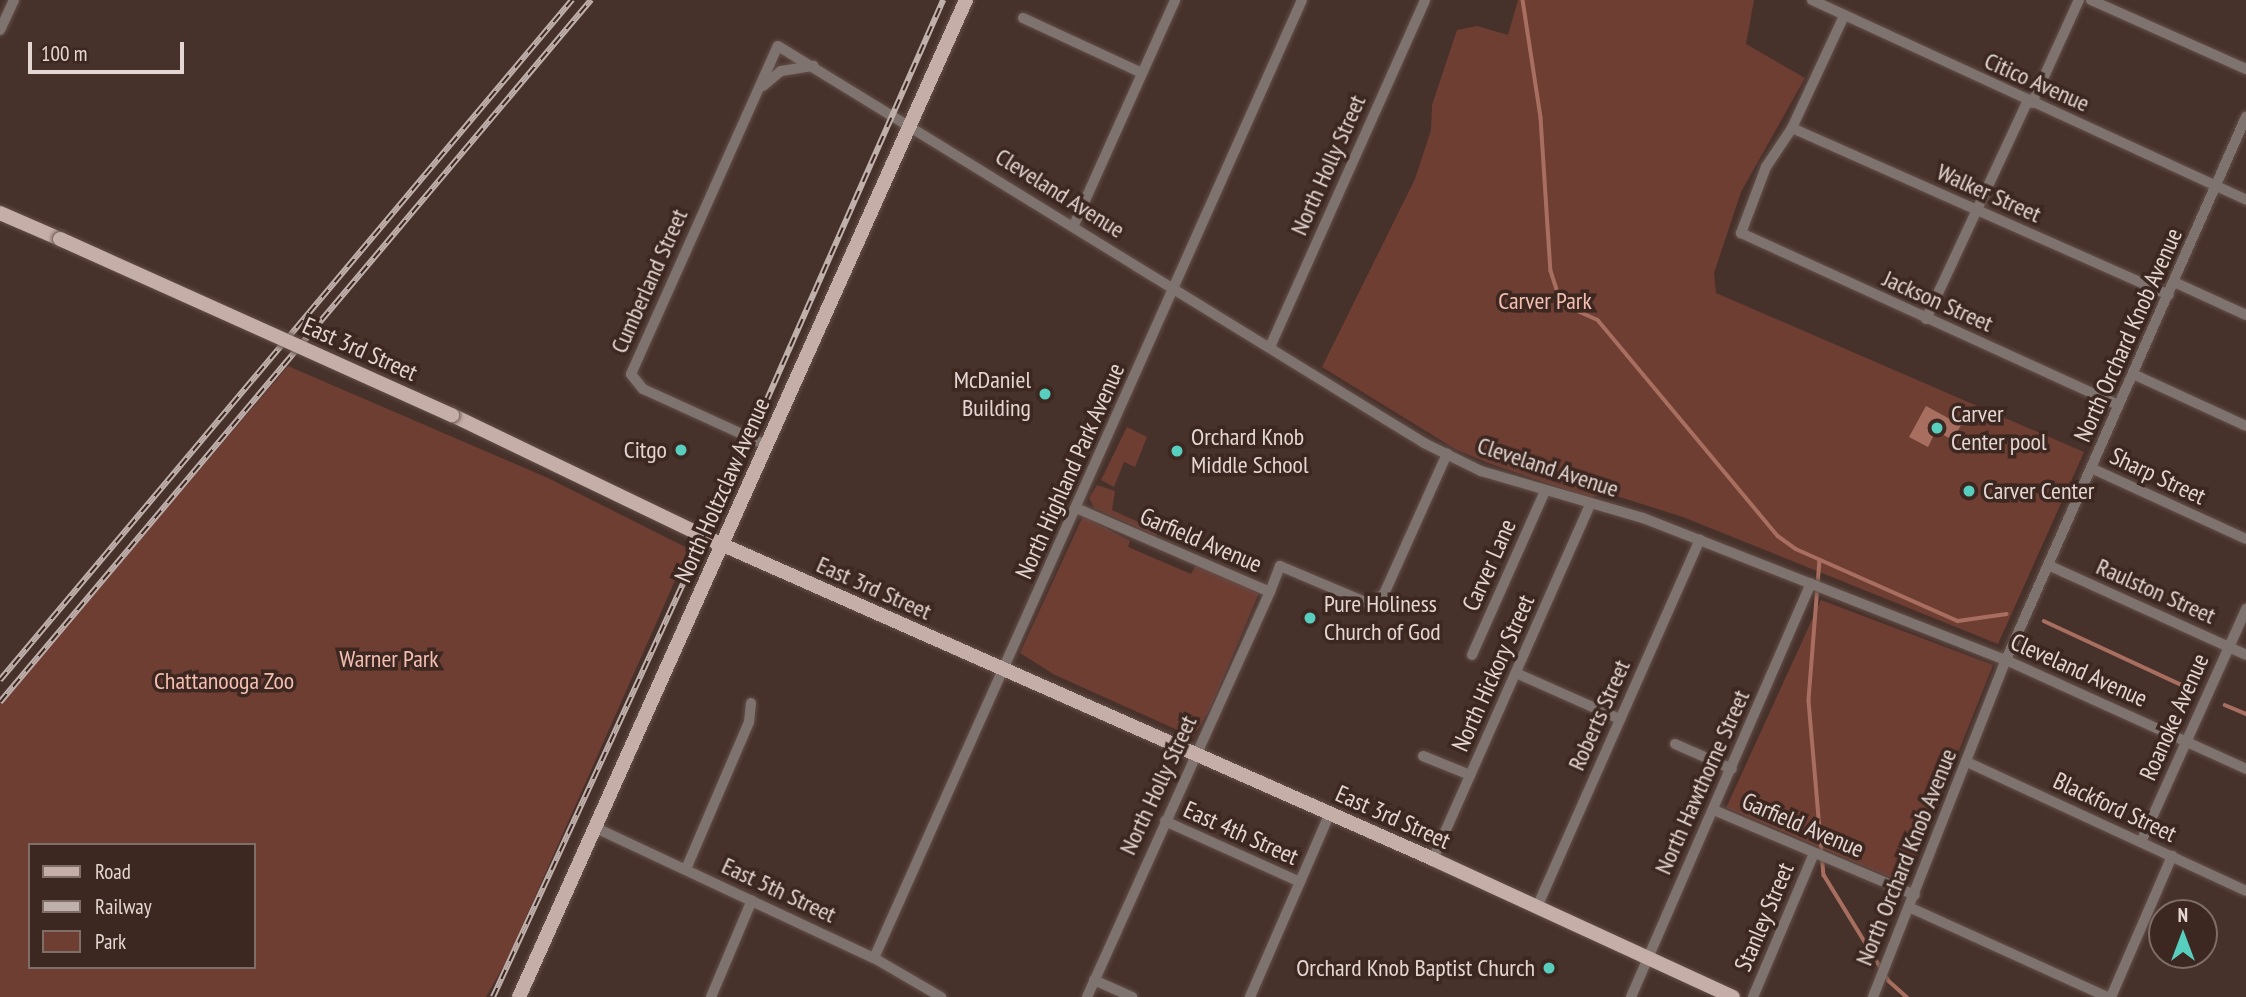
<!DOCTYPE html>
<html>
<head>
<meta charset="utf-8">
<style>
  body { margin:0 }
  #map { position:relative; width:2246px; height:997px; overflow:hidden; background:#47312b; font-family:"PT Sans Narrow",sans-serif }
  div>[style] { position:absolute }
  .green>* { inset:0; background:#6e3e33 }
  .water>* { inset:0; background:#a86e60 }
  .stream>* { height:3.5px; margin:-1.75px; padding:0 1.75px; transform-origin:1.75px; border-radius:1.75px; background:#a86e60 }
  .roads { filter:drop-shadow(0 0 2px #634f49) drop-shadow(0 0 2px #634f49) }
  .minor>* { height:10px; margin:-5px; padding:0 5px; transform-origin:5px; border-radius:5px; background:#7f7370 }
  .major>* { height:14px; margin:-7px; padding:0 7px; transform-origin:7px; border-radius:7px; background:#c6aea8 }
  .rail>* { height:6px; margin-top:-3px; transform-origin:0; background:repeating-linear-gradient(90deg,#3c2721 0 10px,#c0b0ac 0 20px); box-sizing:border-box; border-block:2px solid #c0b0ac }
  .bridges { filter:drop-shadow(0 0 2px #634f49) drop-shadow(0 0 2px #634f49) }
  .major-bridge>* { height:14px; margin:-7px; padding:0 7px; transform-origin:7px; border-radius:7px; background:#c6aea8 }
  .dots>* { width:19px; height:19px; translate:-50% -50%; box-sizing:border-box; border:4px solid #3c2721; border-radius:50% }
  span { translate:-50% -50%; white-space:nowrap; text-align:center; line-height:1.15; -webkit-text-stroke:7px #3c2721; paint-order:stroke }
  .street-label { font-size:24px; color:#e4d6d2 }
  .park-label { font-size:24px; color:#f4bfb1 }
  .poi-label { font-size:24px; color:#e4d6d2 }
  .right { translate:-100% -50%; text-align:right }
  .left { translate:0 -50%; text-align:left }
  .legend { position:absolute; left:28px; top:843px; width:228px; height:126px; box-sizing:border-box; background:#3c2721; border:2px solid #7f6d68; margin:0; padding:9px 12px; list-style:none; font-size:21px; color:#e4d6d2 }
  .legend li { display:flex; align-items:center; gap:14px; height:35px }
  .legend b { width:35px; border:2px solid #7f6d68 }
  .north { position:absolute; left:2148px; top:899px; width:70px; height:70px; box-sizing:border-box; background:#3c2721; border:2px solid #7f6d68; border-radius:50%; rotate:0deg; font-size:19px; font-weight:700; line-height:28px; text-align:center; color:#e4d6d2 }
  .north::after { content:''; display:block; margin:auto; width:24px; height:32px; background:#58cebf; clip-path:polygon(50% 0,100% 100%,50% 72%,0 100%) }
  .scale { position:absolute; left:28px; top:42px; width:156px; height:32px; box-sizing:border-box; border:4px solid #e4d6d2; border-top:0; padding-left:9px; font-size:21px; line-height:24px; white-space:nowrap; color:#e4d6d2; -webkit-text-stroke:5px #3c2721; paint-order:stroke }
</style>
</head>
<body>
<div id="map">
  <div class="green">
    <i style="clip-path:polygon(1518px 0,1754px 0,1746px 44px,1805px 78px,1741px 192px,1714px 273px,1716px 293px,2084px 452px,1998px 644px,1683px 517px,1607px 493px,1590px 498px,1488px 463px,1455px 449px,1322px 367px,1415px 179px,1431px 130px,1432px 105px,1457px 30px,1477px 26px,1508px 35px)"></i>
    <i style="clip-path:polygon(evenodd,288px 366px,548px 478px,689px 549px,507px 960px,486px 997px,0 997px,0 704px,288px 366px,30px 845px,254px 845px,254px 967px,30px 967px,30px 845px)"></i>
    <i style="clip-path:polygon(1127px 427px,1147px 437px,1135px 467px,1124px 462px,1114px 487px,1101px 480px)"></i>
    <i style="clip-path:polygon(1097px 485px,1115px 491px,1112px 510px,1158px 531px,1156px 536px,1094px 508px,1089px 498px)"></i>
    <i style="clip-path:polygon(1083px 516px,1130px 541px,1128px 547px,1191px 574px,1196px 565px,1259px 593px,1210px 709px,1193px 737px,1055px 675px,1020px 653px)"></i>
    <i style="clip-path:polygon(1821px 600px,1993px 665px,1906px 884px,1726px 808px)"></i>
  </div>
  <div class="water">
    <i style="clip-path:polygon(1926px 406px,1961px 425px,1953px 440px,1936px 431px,1928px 447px,1909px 437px)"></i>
  </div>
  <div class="stream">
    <i style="left:1523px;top:0;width:119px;rotate:81.3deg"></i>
    <i style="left:1541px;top:118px;width:153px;rotate:86.3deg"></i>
    <i style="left:1551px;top:271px;width:35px;rotate:72deg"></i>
    <i style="left:1562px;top:304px;width:39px;rotate:24deg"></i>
    <i style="left:1598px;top:320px;width:281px;rotate:50.2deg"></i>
    <i style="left:1778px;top:536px;width:22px;rotate:36deg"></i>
    <i style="left:1796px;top:549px;width:177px;rotate:24deg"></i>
    <i style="left:1958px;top:621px;width:49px;rotate:-8.1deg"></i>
    <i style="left:1820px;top:560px;width:141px;rotate:94.5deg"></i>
    <i style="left:1809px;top:701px;width:175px;rotate:85.1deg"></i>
    <i style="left:1824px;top:875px;width:124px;rotate:58.5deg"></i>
    <i style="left:1889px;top:981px;width:24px;rotate:42deg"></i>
    <i style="left:2044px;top:621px;width:166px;rotate:24.9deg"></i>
    <i style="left:2225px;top:705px;width:23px;rotate:23deg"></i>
  </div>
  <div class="roads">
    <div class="minor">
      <i style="left:1812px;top:0;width:478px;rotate:24.7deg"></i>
      <i style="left:2091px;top:0;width:170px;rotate:24deg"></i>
      <i style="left:1023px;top:18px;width:131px;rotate:24.8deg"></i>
      <i style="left:1843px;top:18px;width:121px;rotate:114.9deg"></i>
      <i style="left:1792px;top:128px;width:47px;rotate:123.7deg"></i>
      <i style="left:1766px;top:167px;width:71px;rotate:110.7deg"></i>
      <i style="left:1741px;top:233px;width:415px;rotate:24.5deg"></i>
      <i style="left:0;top:30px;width:33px;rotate:-65deg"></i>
      <i style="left:763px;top:86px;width:23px;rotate:-40deg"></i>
      <i style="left:781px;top:71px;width:33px;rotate:-9deg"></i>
      <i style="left:2032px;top:103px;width:113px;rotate:-65.5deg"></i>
      <i style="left:1792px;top:128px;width:412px;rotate:23.9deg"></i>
      <i style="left:1074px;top:225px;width:247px;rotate:-65.8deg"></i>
      <i style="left:2174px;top:282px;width:79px;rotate:24.6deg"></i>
      <i style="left:1926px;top:319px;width:242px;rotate:-65deg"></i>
      <i style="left:1270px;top:347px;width:380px;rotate:-65.9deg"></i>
      <i style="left:2133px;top:374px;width:124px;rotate:24.7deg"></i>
      <i style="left:766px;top:445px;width:135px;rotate:-155.5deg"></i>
      <i style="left:643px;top:389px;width:19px;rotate:-129deg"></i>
      <i style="left:631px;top:374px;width:359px;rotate:-65.9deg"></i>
      <i style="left:778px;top:46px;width:758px;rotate:31.57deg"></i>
      <i style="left:1424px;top:443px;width:64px;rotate:26.2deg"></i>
      <i style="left:1481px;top:471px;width:169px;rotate:16.2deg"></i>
      <i style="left:1643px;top:518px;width:390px;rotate:21.4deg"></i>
      <i style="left:2006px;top:660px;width:264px;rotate:24.4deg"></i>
      <i style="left:2091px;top:468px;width:170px;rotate:24.6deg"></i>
      <i style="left:1076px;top:508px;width:211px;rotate:23.4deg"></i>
      <i style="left:1270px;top:592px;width:28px;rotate:-69deg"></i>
      <i style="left:1280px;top:566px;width:98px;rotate:22.9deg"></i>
      <i style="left:1370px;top:604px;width:17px;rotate:-36deg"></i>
      <i style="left:1384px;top:594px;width:154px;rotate:-65.8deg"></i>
      <i style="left:2048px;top:565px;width:217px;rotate:24.4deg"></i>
      <i style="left:1472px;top:655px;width:177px;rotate:-66deg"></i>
      <i style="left:1516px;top:673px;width:114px;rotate:23.9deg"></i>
      <i style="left:1675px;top:744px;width:62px;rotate:23.7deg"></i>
      <i style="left:1423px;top:756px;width:51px;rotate:22deg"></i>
      <i style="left:1967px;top:762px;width:307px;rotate:24.8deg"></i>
      <i style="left:1714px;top:810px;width:218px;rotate:22.9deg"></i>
      <i style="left:1165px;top:821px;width:148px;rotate:24.3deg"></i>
      <i style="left:596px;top:828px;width:307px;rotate:25.1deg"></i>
      <i style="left:874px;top:958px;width:78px;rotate:30.2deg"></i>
      <i style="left:2141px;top:842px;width:256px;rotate:-65.7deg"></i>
      <i style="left:1433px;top:859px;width:387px;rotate:-66.1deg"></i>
      <i style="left:686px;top:869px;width:160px;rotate:-66.8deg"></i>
      <i style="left:749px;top:722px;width:19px;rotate:-84deg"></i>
      <i style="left:1537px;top:907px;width:402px;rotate:-66.1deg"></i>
      <i style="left:1911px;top:908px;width:215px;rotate:24.4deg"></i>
      <i style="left:874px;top:958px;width:1049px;rotate:-65.93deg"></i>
      <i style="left:1094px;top:980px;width:42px;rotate:24.1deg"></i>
      <i style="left:711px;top:997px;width:105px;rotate:-67.1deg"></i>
      <i style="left:1087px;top:997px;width:444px;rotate:-65.7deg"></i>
      <i style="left:1250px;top:997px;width:201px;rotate:-66.5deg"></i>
      <i style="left:1631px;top:997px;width:451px;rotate:-66.5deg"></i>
      <i style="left:1753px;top:997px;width:156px;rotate:-67deg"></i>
      <i style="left:1873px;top:997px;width:362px;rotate:-68.5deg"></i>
      <i style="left:2006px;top:660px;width:594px;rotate:-66.16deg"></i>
      <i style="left:2111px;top:997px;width:154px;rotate:-66.6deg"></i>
    </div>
    <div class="major">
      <i style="left:0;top:213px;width:65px;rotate:23.4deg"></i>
      <i style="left:452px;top:415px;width:281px;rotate:25.7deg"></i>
      <i style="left:705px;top:537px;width:796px;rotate:23.86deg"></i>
      <i style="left:1433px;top:859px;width:330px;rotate:24.7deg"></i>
      <i style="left:519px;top:997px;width:1093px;rotate:-65.85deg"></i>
    </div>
  </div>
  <div class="rail">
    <i style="left:0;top:680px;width:889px;rotate:-49.93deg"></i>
    <i style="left:0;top:702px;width:918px;rotate:-49.91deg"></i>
    <i style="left:493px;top:997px;width:615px;rotate:-65.31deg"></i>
    <i style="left:750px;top:438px;width:479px;rotate:-66.2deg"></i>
  </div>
  <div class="bridges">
    <div class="major-bridge">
      <i style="left:60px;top:239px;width:430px;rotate:24.2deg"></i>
    </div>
  </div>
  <div class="dots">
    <i style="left:1045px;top:394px;background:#58cebf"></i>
    <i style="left:1937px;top:428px;background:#58cebf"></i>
    <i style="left:681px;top:450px;background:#58cebf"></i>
    <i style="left:1177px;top:451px;background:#58cebf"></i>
    <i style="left:1969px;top:491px;background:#58cebf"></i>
    <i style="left:1310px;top:618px;background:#58cebf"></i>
    <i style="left:1549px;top:968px;background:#58cebf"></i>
  </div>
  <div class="street-label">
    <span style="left:2037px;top:82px;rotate:24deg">Citico Avenue</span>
    <span style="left:1328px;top:165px;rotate:-66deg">North Holly Street</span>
    <span style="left:1060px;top:193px;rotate:32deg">Cleveland Avenue</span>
    <span style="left:1989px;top:193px;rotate:24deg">Walker Street</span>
    <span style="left:649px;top:281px;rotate:-66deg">Cumberland Street</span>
    <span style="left:1938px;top:301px;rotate:24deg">Jackson Street</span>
    <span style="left:2128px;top:335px;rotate:-66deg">North Orchard Knob Avenue</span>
    <span style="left:360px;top:349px;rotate:24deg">East 3rd Street</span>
    <span style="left:1548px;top:467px;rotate:18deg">Cleveland Avenue</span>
    <span style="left:1070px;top:471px;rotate:-66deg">North Highland Park Avenue</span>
    <span style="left:2158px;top:476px;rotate:25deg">Sharp Street</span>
    <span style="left:722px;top:490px;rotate:-66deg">North Holtzclaw Avenue</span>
    <span style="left:1201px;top:540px;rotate:23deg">Garfield Avenue</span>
    <span style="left:1489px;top:565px;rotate:-66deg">Carver Lane</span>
    <span style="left:874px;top:588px;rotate:24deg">East 3rd Street</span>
    <span style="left:2156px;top:591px;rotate:24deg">Raulston Street</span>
    <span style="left:2079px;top:670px;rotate:24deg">Cleveland Avenue</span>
    <span style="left:1493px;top:673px;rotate:-66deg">North Hickory Street</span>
    <span style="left:1599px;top:715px;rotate:-66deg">Roberts Street</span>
    <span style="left:2174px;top:717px;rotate:-66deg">Roanoke Avenue</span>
    <span style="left:1702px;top:782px;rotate:-66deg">North Hawthorne Street</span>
    <span style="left:1158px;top:785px;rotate:-65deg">North Holly Street</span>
    <span style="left:2115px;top:807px;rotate:25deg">Blackford Street</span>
    <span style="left:1393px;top:817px;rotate:24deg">East 3rd Street</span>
    <span style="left:1803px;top:825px;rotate:23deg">Garfield Avenue</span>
    <span style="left:1241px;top:833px;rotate:24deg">East 4th Street</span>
    <span style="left:1906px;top:857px;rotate:-68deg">North Orchard Knob Avenue</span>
    <span style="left:779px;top:890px;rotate:25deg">East 5th Street</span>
    <span style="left:1764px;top:917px;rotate:-67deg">Stanley Street</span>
  </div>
  <div class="park-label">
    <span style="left:1545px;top:301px">Carver Park</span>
    <span style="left:389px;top:659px">Warner Park</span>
    <span style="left:224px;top:681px">Chattanooga Zoo</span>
  </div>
  <div class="poi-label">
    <span class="right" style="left:1031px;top:394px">McDaniel<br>Building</span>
    <span class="left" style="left:1951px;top:428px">Carver<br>Center pool</span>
    <span class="left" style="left:1191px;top:451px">Orchard Knob<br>Middle School</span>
    <span class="right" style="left:667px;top:450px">Citgo</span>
    <span class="left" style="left:1983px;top:491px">Carver Center</span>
    <span class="left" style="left:1324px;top:618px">Pure Holiness<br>Church of God</span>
    <span class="right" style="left:1535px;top:968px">Orchard Knob Baptist Church</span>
  </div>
  <ul class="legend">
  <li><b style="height:9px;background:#c6aea8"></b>Road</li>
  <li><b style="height:9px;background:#c0b0ac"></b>Railway</li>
  <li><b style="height:19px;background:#6e3e33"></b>Park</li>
  </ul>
  <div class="north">N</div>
  <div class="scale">100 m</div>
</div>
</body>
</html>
